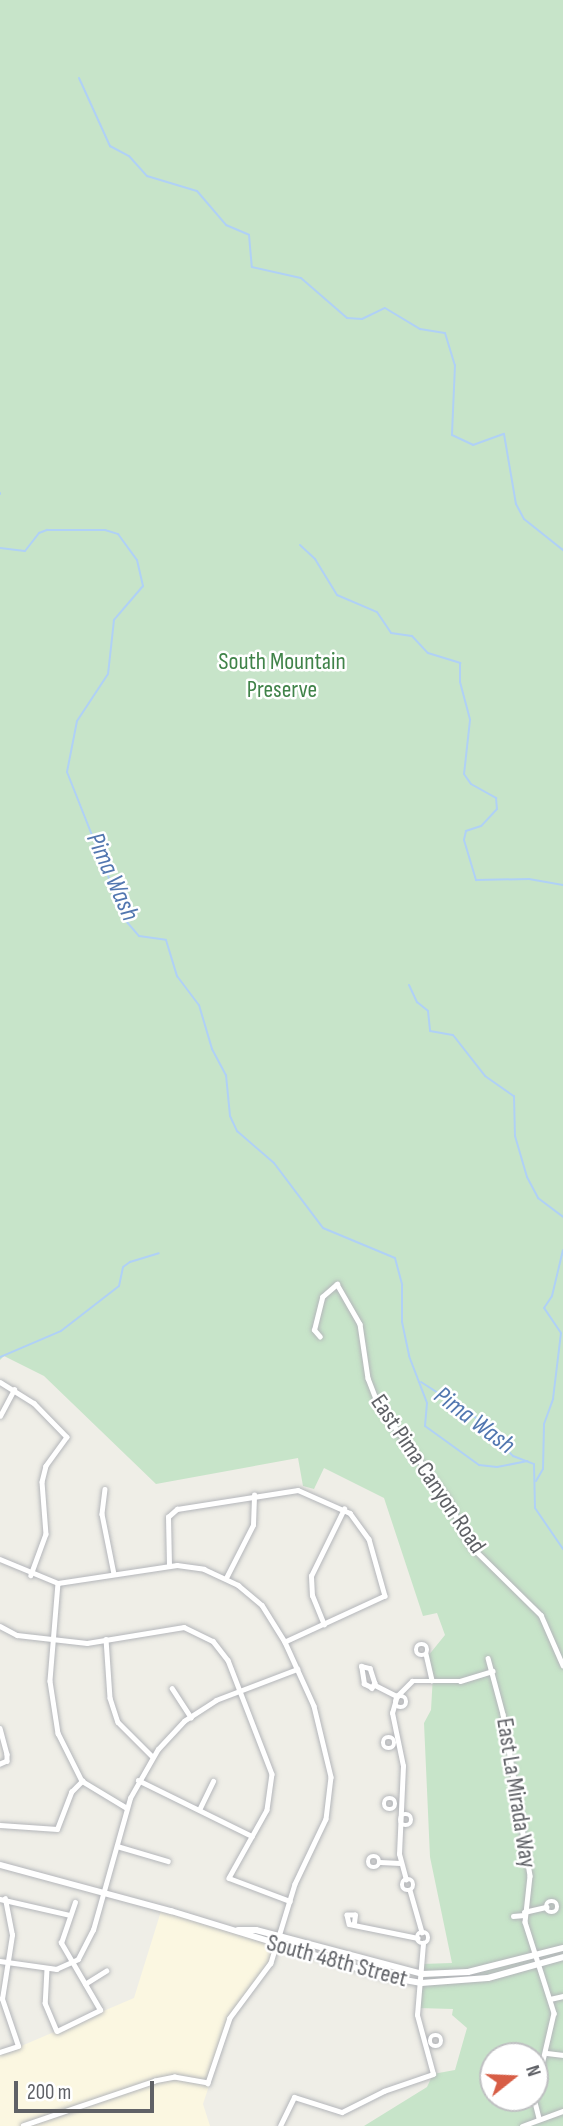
<!DOCTYPE html>
<html>
<head>
<meta charset="utf-8">
<style>
  body { margin:0 }
  #map { position:relative; width:563px; height:2126px; overflow:hidden; background:#efeee7; font-family:"Sofia Sans Condensed",sans-serif }
  div>[style] { position:absolute }
  .commercial>* { inset:0; background:#fbf7e1 }
  .green>* { inset:0; background:#c7e4c9 }
  .stream>* { height:2px; margin:-1px; padding:0 1px; transform-origin:1px; border-radius:1px; background:#b0d1f6 }
  .roads { filter:drop-shadow(0 0 2px #b4b6ba) drop-shadow(0 0 2px #b4b6ba) }
  .minor>* { height:4.5px; margin:-2.25px; padding:0 2.25px; transform-origin:2.25px; border-radius:2.25px; background:#fff }
  .minor>.ring { margin:-2.25px; padding:0; box-sizing:content-box; background:none; border:4.5px solid #fff; border-radius:50% }
  .secondary>* { height:6px; margin:-3px; padding:0 3px; transform-origin:3px; border-radius:3px; background:#fff }
  span { translate:-50% -50%; white-space:nowrap; text-align:center; line-height:1.15; -webkit-text-stroke:5px #fff; paint-order:stroke }
  .park-label { font-size:24px; color:#408349 }
  .street-label { font-size:24px; color:#5f6166 }
  .water-label { font-size:26px; color:#5277b0; font-style:italic }
  .north { position:absolute; left:479px; top:2042px; width:70px; height:70px; box-sizing:border-box; background:#fff; border:2px solid #bfc0c2; border-radius:50%; rotate:72deg; font-size:19px; font-weight:700; line-height:28px; text-align:center; color:#5f6166 }
  .north::after { content:''; display:block; margin:auto; width:24px; height:32px; background:#d75d45; clip-path:polygon(50% 0,100% 100%,50% 72%,0 100%) }
  .scale { position:absolute; left:14px; top:2081px; width:140px; height:32px; box-sizing:border-box; border:4px solid #5f6166; border-top:0; padding-left:9px; font-size:21px; line-height:24px; white-space:nowrap; color:#5f6166; -webkit-text-stroke:5px #fff; paint-order:stroke }
</style>
</head>
<body>
<div id="map">
  <div class="commercial">
    <i style="clip-path:polygon(162px 1908px,278px 1941px,262px 1979px,233px 2013px,203px 2104px,210px 2126px,0 2126px,0 2055px,134px 1998px)"></i>
  </div>
  <div class="green">
    <i style="clip-path:polygon(evenodd,0 0,563px 0,563px 2126px,364px 2126px,427px 2087px,433px 2074px,455px 2070px,467px 2028px,452px 2015px,453px 2009px,418px 2008px,422px 1964px,452px 1963px,430px 1857px,424px 1723px,431px 1710px,433px 1675px,428px 1656px,445px 1635px,437px 1613px,423px 1616px,384px 1498px,324px 1468px,314px 1489px,303px 1486px,298px 1458px,156px 1484px,44px 1376px,4px 1356px,0 1360px,0 0,493px 2056px,535px 2056px,535px 2098px,493px 2098px,493px 2056px)"></i>
  </div>
  <div class="stream">
    <i style="left:79px;top:78px;width:75px;rotate:65.5deg"></i>
    <i style="left:110px;top:146px;width:21px;rotate:28deg"></i>
    <i style="left:129px;top:156px;width:27px;rotate:48deg"></i>
    <i style="left:147px;top:176px;width:52px;rotate:16.7deg"></i>
    <i style="left:197px;top:191px;width:45px;rotate:49.5deg"></i>
    <i style="left:226px;top:225px;width:25px;rotate:23deg"></i>
    <i style="left:249px;top:235px;width:32px;rotate:85deg"></i>
    <i style="left:252px;top:267px;width:50px;rotate:12.7deg"></i>
    <i style="left:301px;top:278px;width:61px;rotate:41deg"></i>
    <i style="left:347px;top:318px;width:15px;rotate:4deg"></i>
    <i style="left:362px;top:319px;width:25px;rotate:-26deg"></i>
    <i style="left:385px;top:308px;width:41px;rotate:31deg"></i>
    <i style="left:420px;top:329px;width:25px;rotate:9deg"></i>
    <i style="left:445px;top:333px;width:34px;rotate:73deg"></i>
    <i style="left:455px;top:365px;width:70px;rotate:92.5deg"></i>
    <i style="left:452px;top:435px;width:23px;rotate:25deg"></i>
    <i style="left:473px;top:445px;width:33px;rotate:-20deg"></i>
    <i style="left:504px;top:434px;width:71px;rotate:80.3deg"></i>
    <i style="left:516px;top:504px;width:17px;rotate:62deg"></i>
    <i style="left:524px;top:519px;width:50px;rotate:38.5deg"></i>
    <i style="left:0;top:493px;width:1px;rotate:90deg"></i>
    <i style="left:300px;top:545px;width:21px;rotate:43deg"></i>
    <i style="left:315px;top:559px;width:42px;rotate:58.6deg"></i>
    <i style="left:337px;top:595px;width:43px;rotate:23deg"></i>
    <i style="left:377px;top:612px;width:25px;rotate:56deg"></i>
    <i style="left:391px;top:633px;width:21px;rotate:8deg"></i>
    <i style="left:412px;top:636px;width:23px;rotate:47deg"></i>
    <i style="left:428px;top:653px;width:34px;rotate:17deg"></i>
    <i style="left:460px;top:663px;width:19px;rotate:90deg"></i>
    <i style="left:460px;top:682px;width:39px;rotate:75deg"></i>
    <i style="left:470px;top:720px;width:54px;rotate:96.3deg"></i>
    <i style="left:464px;top:774px;width:12px;rotate:55deg"></i>
    <i style="left:471px;top:784px;width:29px;rotate:29deg"></i>
    <i style="left:496px;top:798px;width:11px;rotate:85deg"></i>
    <i style="left:497px;top:809px;width:23px;rotate:133deg"></i>
    <i style="left:481px;top:826px;width:16px;rotate:162deg"></i>
    <i style="left:466px;top:831px;width:9px;rotate:103deg"></i>
    <i style="left:464px;top:840px;width:42px;rotate:73.3deg"></i>
    <i style="left:476px;top:880px;width:53px;rotate:-1.1deg"></i>
    <i style="left:529px;top:879px;width:35px;rotate:10deg"></i>
    <i style="left:0;top:548px;width:25px;rotate:7deg"></i>
    <i style="left:25px;top:551px;width:23px;rotate:-52deg"></i>
    <i style="left:39px;top:533px;width:9px;rotate:-21deg"></i>
    <i style="left:47px;top:530px;width:58px"></i>
    <i style="left:105px;top:530px;width:14px;rotate:17deg"></i>
    <i style="left:118px;top:534px;width:32px;rotate:54deg"></i>
    <i style="left:137px;top:560px;width:27px;rotate:77deg"></i>
    <i style="left:143px;top:586px;width:45px;rotate:130.5deg"></i>
    <i style="left:114px;top:620px;width:54px;rotate:96.3deg"></i>
    <i style="left:108px;top:674px;width:56px;rotate:123.4deg"></i>
    <i style="left:77px;top:721px;width:52px;rotate:101.1deg"></i>
    <i style="left:67px;top:772px;width:160px;rotate:68.4deg"></i>
    <i style="left:126px;top:921px;width:20px;rotate:49deg"></i>
    <i style="left:139px;top:936px;width:27px;rotate:8deg"></i>
    <i style="left:166px;top:940px;width:38px;rotate:73deg"></i>
    <i style="left:177px;top:976px;width:36px;rotate:53deg"></i>
    <i style="left:199px;top:1005px;width:46px;rotate:73.5deg"></i>
    <i style="left:212px;top:1049px;width:30px;rotate:62deg"></i>
    <i style="left:226px;top:1075px;width:41px;rotate:84.4deg"></i>
    <i style="left:230px;top:1116px;width:17px;rotate:65deg"></i>
    <i style="left:237px;top:1131px;width:49px;rotate:40.9deg"></i>
    <i style="left:274px;top:1163px;width:81px;rotate:53deg"></i>
    <i style="left:323px;top:1228px;width:78px;rotate:22.6deg"></i>
    <i style="left:395px;top:1258px;width:28px;rotate:75deg"></i>
    <i style="left:402px;top:1285px;width:37px;rotate:90deg"></i>
    <i style="left:402px;top:1322px;width:35px;rotate:78deg"></i>
    <i style="left:409px;top:1356px;width:50px;rotate:69deg"></i>
    <i style="left:427px;top:1403px;width:23px;rotate:95deg"></i>
    <i style="left:425px;top:1426px;width:67px;rotate:35.8deg"></i>
    <i style="left:479px;top:1465px;width:18px;rotate:6deg"></i>
    <i style="left:497px;top:1467px;width:31px;rotate:-11deg"></i>
    <i style="left:409px;top:985px;width:19px;rotate:65deg"></i>
    <i style="left:417px;top:1002px;width:14px;rotate:39deg"></i>
    <i style="left:428px;top:1011px;width:20px;rotate:84deg"></i>
    <i style="left:430px;top:1031px;width:23px;rotate:10deg"></i>
    <i style="left:453px;top:1035px;width:52px;rotate:52deg"></i>
    <i style="left:485px;top:1076px;width:35px;rotate:35deg"></i>
    <i style="left:514px;top:1096px;width:40px;rotate:88.6deg"></i>
    <i style="left:515px;top:1136px;width:43px;rotate:73.7deg"></i>
    <i style="left:527px;top:1177px;width:24px;rotate:62deg"></i>
    <i style="left:538px;top:1198px;width:31px;rotate:37deg"></i>
    <i style="left:0;top:1357px;width:66px;rotate:-23.1deg"></i>
    <i style="left:61px;top:1331px;width:73px;rotate:-37.8deg"></i>
    <i style="left:119px;top:1286px;width:19px;rotate:-78deg"></i>
    <i style="left:123px;top:1267px;width:9px;rotate:-36deg"></i>
    <i style="left:130px;top:1262px;width:30px;rotate:-17deg"></i>
    <i style="left:421px;top:1382px;width:63px;rotate:32.7deg"></i>
    <i style="left:474px;top:1416px;width:56px;rotate:45.7deg"></i>
    <i style="left:513px;top:1456px;width:22px;rotate:21deg"></i>
    <i style="left:534px;top:1464px;width:44px;rotate:88.7deg"></i>
    <i style="left:535px;top:1508px;width:50px;rotate:55.7deg"></i>
    <i style="left:536px;top:1481px;width:14px;rotate:-60deg"></i>
    <i style="left:543px;top:1469px;width:45px;rotate:-88.7deg"></i>
    <i style="left:544px;top:1424px;width:27px;rotate:-70deg"></i>
    <i style="left:553px;top:1399px;width:66px;rotate:-83.1deg"></i>
    <i style="left:561px;top:1333px;width:30px;rotate:-124deg"></i>
    <i style="left:544px;top:1308px;width:14px;rotate:-56deg"></i>
    <i style="left:552px;top:1296px;width:47px;rotate:-76.6deg"></i>
  </div>
  <div class="roads">
    <div class="minor">
      <i style="left:320px;top:1337px;width:9px;rotate:-131deg"></i>
      <i style="left:314px;top:1330px;width:34px;rotate:-76deg"></i>
      <i style="left:322px;top:1297px;width:20px;rotate:-41deg"></i>
      <i style="left:337px;top:1284px;width:46px;rotate:60.1deg"></i>
      <i style="left:360px;top:1324px;width:55px;rotate:81.6deg"></i>
      <i style="left:368px;top:1378px;width:28px;rotate:69deg"></i>
      <i style="left:378px;top:1404px;width:118px;rotate:53.6deg"></i>
      <i style="left:448px;top:1499px;width:51px;rotate:64.4deg"></i>
      <i style="left:470px;top:1545px;width:100px;rotate:44.6deg"></i>
      <i style="left:541px;top:1615px;width:55px;rotate:66.3deg"></i>
      <i style="left:0;top:1382px;width:40px;rotate:32deg"></i>
      <i style="left:34px;top:1403px;width:47px;rotate:45.9deg"></i>
      <i style="left:67px;top:1437px;width:36px;rotate:126deg"></i>
      <i style="left:46px;top:1466px;width:16px;rotate:104deg"></i>
      <i style="left:42px;top:1482px;width:52px;rotate:85.6deg"></i>
      <i style="left:46px;top:1534px;width:44px;rotate:110.1deg"></i>
      <i style="left:0;top:1416px;width:30px;rotate:-62deg"></i>
      <i style="left:105px;top:1489px;width:25px;rotate:97deg"></i>
      <i style="left:102px;top:1514px;width:61px;rotate:78.7deg"></i>
      <i style="left:0;top:1559px;width:63px;rotate:22.5deg"></i>
      <i style="left:58px;top:1583px;width:120px;rotate:-8.6deg"></i>
      <i style="left:177px;top:1565px;width:27px;rotate:8deg"></i>
      <i style="left:204px;top:1569px;width:38px;rotate:25deg"></i>
      <i style="left:238px;top:1585px;width:31px;rotate:40deg"></i>
      <i style="left:262px;top:1605px;width:44px;rotate:58.1deg"></i>
      <i style="left:285px;top:1642px;width:70px;rotate:65.6deg"></i>
      <i style="left:314px;top:1706px;width:73px;rotate:76.5deg"></i>
      <i style="left:331px;top:1777px;width:42px;rotate:96.8deg"></i>
      <i style="left:326px;top:1819px;width:72px;rotate:115.5deg"></i>
      <i style="left:295px;top:1884px;width:83px;rotate:106.9deg"></i>
      <i style="left:271px;top:1963px;width:69px;rotate:126.7deg"></i>
      <i style="left:230px;top:2018px;width:69px;rotate:108.7deg"></i>
      <i style="left:208px;top:2083px;width:34px;rotate:-170deg"></i>
      <i style="left:175px;top:2077px;width:20px;rotate:169deg"></i>
      <i style="left:155px;top:2081px;width:139px;rotate:161.2deg"></i>
      <i style="left:169px;top:1565px;width:48px;rotate:-91.2deg"></i>
      <i style="left:168px;top:1517px;width:12px;rotate:-42deg"></i>
      <i style="left:177px;top:1509px;width:122px;rotate:-8.9deg"></i>
      <i style="left:298px;top:1490px;width:57px;rotate:23.9deg"></i>
      <i style="left:350px;top:1513px;width:32px;rotate:54deg"></i>
      <i style="left:369px;top:1539px;width:59px;rotate:74.3deg"></i>
      <i style="left:385px;top:1596px;width:110px;rotate:155.3deg"></i>
      <i style="left:226px;top:1578px;width:59px;rotate:-63deg"></i>
      <i style="left:253px;top:1525px;width:30px;rotate:-88deg"></i>
      <i style="left:58px;top:1583px;width:98px;rotate:94.7deg"></i>
      <i style="left:50px;top:1681px;width:53px;rotate:81.3deg"></i>
      <i style="left:58px;top:1733px;width:54px;rotate:63.4deg"></i>
      <i style="left:82px;top:1781px;width:52px;rotate:31deg"></i>
      <i style="left:324px;top:1625px;width:31px;rotate:-112deg"></i>
      <i style="left:312px;top:1596px;width:20px;rotate:-93deg"></i>
      <i style="left:311px;top:1576px;width:75px;rotate:-63.8deg"></i>
      <i style="left:0;top:1626px;width:19px;rotate:28deg"></i>
      <i style="left:17px;top:1635px;width:70px;rotate:6.5deg"></i>
      <i style="left:87px;top:1643px;width:98px;rotate:-9.4deg"></i>
      <i style="left:184px;top:1627px;width:32px;rotate:26deg"></i>
      <i style="left:213px;top:1641px;width:24px;rotate:52deg"></i>
      <i style="left:228px;top:1660px;width:122px;rotate:68.9deg"></i>
      <i style="left:272px;top:1774px;width:36px;rotate:98deg"></i>
      <i style="left:267px;top:1810px;width:78px;rotate:119.2deg"></i>
      <i style="left:229px;top:1878px;width:65px;rotate:20.7deg"></i>
      <i style="left:106px;top:1639px;width:59px;rotate:86.1deg"></i>
      <i style="left:110px;top:1698px;width:25px;rotate:72deg"></i>
      <i style="left:118px;top:1722px;width:49px;rotate:45deg"></i>
      <i class="ring" style="left:416.5px;top:1644.5px;width:6.5px;height:6.5px"></i>
      <i style="left:426px;top:1654px;width:27px;rotate:77deg"></i>
      <i style="left:488px;top:1658px;width:58px;rotate:75deg"></i>
      <i style="left:503px;top:1714px;width:164px;rotate:80.5deg"></i>
      <i style="left:530px;top:1876px;width:46px;rotate:96.2deg"></i>
      <i style="left:525px;top:1922px;width:96px;rotate:72.3deg"></i>
      <i style="left:554px;top:2013px;width:84px;rotate:103deg"></i>
      <i style="left:361px;top:1666px;width:9px;rotate:13deg"></i>
      <i style="left:370px;top:1668px;width:16px;rotate:72deg"></i>
      <i style="left:375px;top:1683px;width:6px;rotate:121deg"></i>
      <i style="left:372px;top:1688px;width:9px;rotate:-153deg"></i>
      <i style="left:364px;top:1684px;width:18px;rotate:-99deg"></i>
      <i style="left:375px;top:1685px;width:25px;rotate:27deg"></i>
      <i style="left:172px;top:1688px;width:35px;rotate:57deg"></i>
      <i class="ring" style="left:395.5px;top:1696.5px;width:6.5px;height:6.5px"></i>
      <i style="left:0;top:1728px;width:27px;rotate:75deg"></i>
      <i style="left:7px;top:1754px;width:7px;rotate:90deg"></i>
      <i style="left:7px;top:1761px;width:8px;rotate:157deg"></i>
      <i class="ring" style="left:383.5px;top:1737.5px;width:6.5px;height:6.5px"></i>
      <i style="left:138px;top:1780px;width:127px;rotate:26.2deg"></i>
      <i class="ring" style="left:384.5px;top:1798.5px;width:6.5px;height:6.5px"></i>
      <i style="left:199px;top:1810px;width:32px;rotate:-64deg"></i>
      <i class="ring" style="left:400.5px;top:1814.5px;width:6.5px;height:6.5px"></i>
      <i style="left:0;top:1825px;width:57px;rotate:4deg"></i>
      <i style="left:57px;top:1829px;width:40px;rotate:-69deg"></i>
      <i style="left:71px;top:1792px;width:16px;rotate:-45deg"></i>
      <i style="left:117px;top:1846px;width:53px;rotate:16.4deg"></i>
      <i class="ring" style="left:368.5px;top:1856.5px;width:6.5px;height:6.5px"></i>
      <i style="left:380px;top:1862px;width:20px;rotate:3deg"></i>
      <i class="ring" style="left:402.5px;top:1879.5px;width:6.5px;height:6.5px"></i>
      <i style="left:406px;top:1880px;width:27px;rotate:-105deg"></i>
      <i style="left:399px;top:1854px;width:88px;rotate:-87.4deg"></i>
      <i style="left:403px;top:1766px;width:54px;rotate:-101.7deg"></i>
      <i style="left:392px;top:1713px;width:18px;rotate:-74deg"></i>
      <i style="left:397px;top:1696px;width:21px;rotate:-45deg"></i>
      <i style="left:412px;top:1681px;width:48px"></i>
      <i style="left:460px;top:1681px;width:34px;rotate:-17deg"></i>
      <i style="left:410px;top:1890px;width:44px;rotate:74.1deg"></i>
      <i style="left:0;top:1899px;width:72px;rotate:12.9deg"></i>
      <i class="ring" style="left:546.5px;top:1901.5px;width:6.5px;height:6.5px"></i>
      <i style="left:524px;top:1912px;width:23px;rotate:-13deg"></i>
      <i style="left:513px;top:1916px;width:11px;rotate:-5deg"></i>
      <i style="left:354px;top:1923px;width:8px;rotate:-83deg"></i>
      <i style="left:355px;top:1915px;width:8px;rotate:180deg"></i>
      <i style="left:347px;top:1915px;width:9px;rotate:77deg"></i>
      <i style="left:349px;top:1924px;width:70px;rotate:11.5deg"></i>
      <i class="ring" style="left:417.5px;top:1932.5px;width:6.5px;height:6.5px"></i>
      <i style="left:0;top:1961px;width:57px;rotate:8.1deg"></i>
      <i style="left:56px;top:1969px;width:24px;rotate:-24deg"></i>
      <i style="left:78px;top:1959px;width:33px;rotate:-63deg"></i>
      <i style="left:93px;top:1930px;width:137px;rotate:-74.3deg"></i>
      <i style="left:130px;top:1798px;width:56px;rotate:-60.3deg"></i>
      <i style="left:158px;top:1749px;width:38px;rotate:-47deg"></i>
      <i style="left:184px;top:1721px;width:38px;rotate:-33deg"></i>
      <i style="left:216px;top:1700px;width:87px;rotate:-20.9deg"></i>
      <i style="left:47px;top:1969px;width:34px;rotate:93deg"></i>
      <i style="left:45px;top:2003px;width:30px;rotate:67deg"></i>
      <i style="left:57px;top:2031px;width:48px;rotate:-26deg"></i>
      <i style="left:100px;top:2010px;width:78px;rotate:-120.2deg"></i>
      <i style="left:61px;top:1943px;width:43px;rotate:-71.1deg"></i>
      <i style="left:85px;top:1984px;width:25px;rotate:-32deg"></i>
      <i style="left:550px;top:1999px;width:13px;rotate:-13deg"></i>
      <i class="ring" style="left:430.5px;top:2035.5px;width:6.5px;height:6.5px"></i>
      <i style="left:0;top:2052px;width:19px;rotate:-18deg"></i>
      <i style="left:18px;top:2046px;width:50px;rotate:-108.8deg"></i>
      <i style="left:2px;top:1999px;width:65px;rotate:-81.1deg"></i>
      <i style="left:12px;top:1935px;width:37px;rotate:-101deg"></i>
      <i style="left:547px;top:2053px;width:16px;rotate:7deg"></i>
      <i style="left:534px;top:2098px;width:21px;rotate:76deg"></i>
      <i style="left:280px;top:2126px;width:32px;rotate:-64deg"></i>
      <i style="left:294px;top:2097px;width:50px;rotate:17.4deg"></i>
      <i style="left:342px;top:2112px;width:47px;rotate:-26.6deg"></i>
      <i style="left:384px;top:2091px;width:52px;rotate:-19.1deg"></i>
      <i style="left:433px;top:2074px;width:61px;rotate:-105.2deg"></i>
      <i style="left:417px;top:2015px;width:72px;rotate:-85.2deg"></i>
      <i style="left:522px;top:2126px;width:44px;rotate:-20.1deg"></i>
    </div>
    <div class="secondary">
      <i style="left:0;top:1865px;width:177px;rotate:15.1deg"></i>
      <i style="left:171px;top:1911px;width:221px;rotate:17.1deg"></i>
      <i style="left:382px;top:1976px;width:40px;rotate:10deg"></i>
      <i style="left:421px;top:1983px;width:67px;rotate:-4.3deg"></i>
      <i style="left:488px;top:1978px;width:78px;rotate:-15.6deg"></i>
      <i style="left:238px;top:1930px;width:18px"></i>
      <i style="left:256px;top:1930px;width:172px;rotate:14.8deg"></i>
      <i style="left:422px;top:1974px;width:46px;rotate:-2.5deg"></i>
      <i style="left:468px;top:1972px;width:98px;rotate:-14.2deg"></i>
    </div>
  </div>
  <div class="park-label">
    <span style="left:282px;top:676px">South Mountain<br>Preserve</span>
  </div>
  <div class="street-label">
    <span style="left:428px;top:1474px;rotate:56deg">East Pima Canyon Road</span>
    <span style="left:516px;top:1793px;rotate:81deg">East La Mirada Way</span>
    <span style="left:337px;top:1961px;rotate:15deg">South 48th Street</span>
  </div>
  <div class="water-label">
    <span style="left:112px;top:877px;rotate:66deg">Pima Wash</span>
    <span style="left:474px;top:1421px;rotate:37deg">Pima Wash</span>
  </div>
  <div class="north">N</div>
  <div class="scale">200 m</div>
</div>
</body>
</html>
